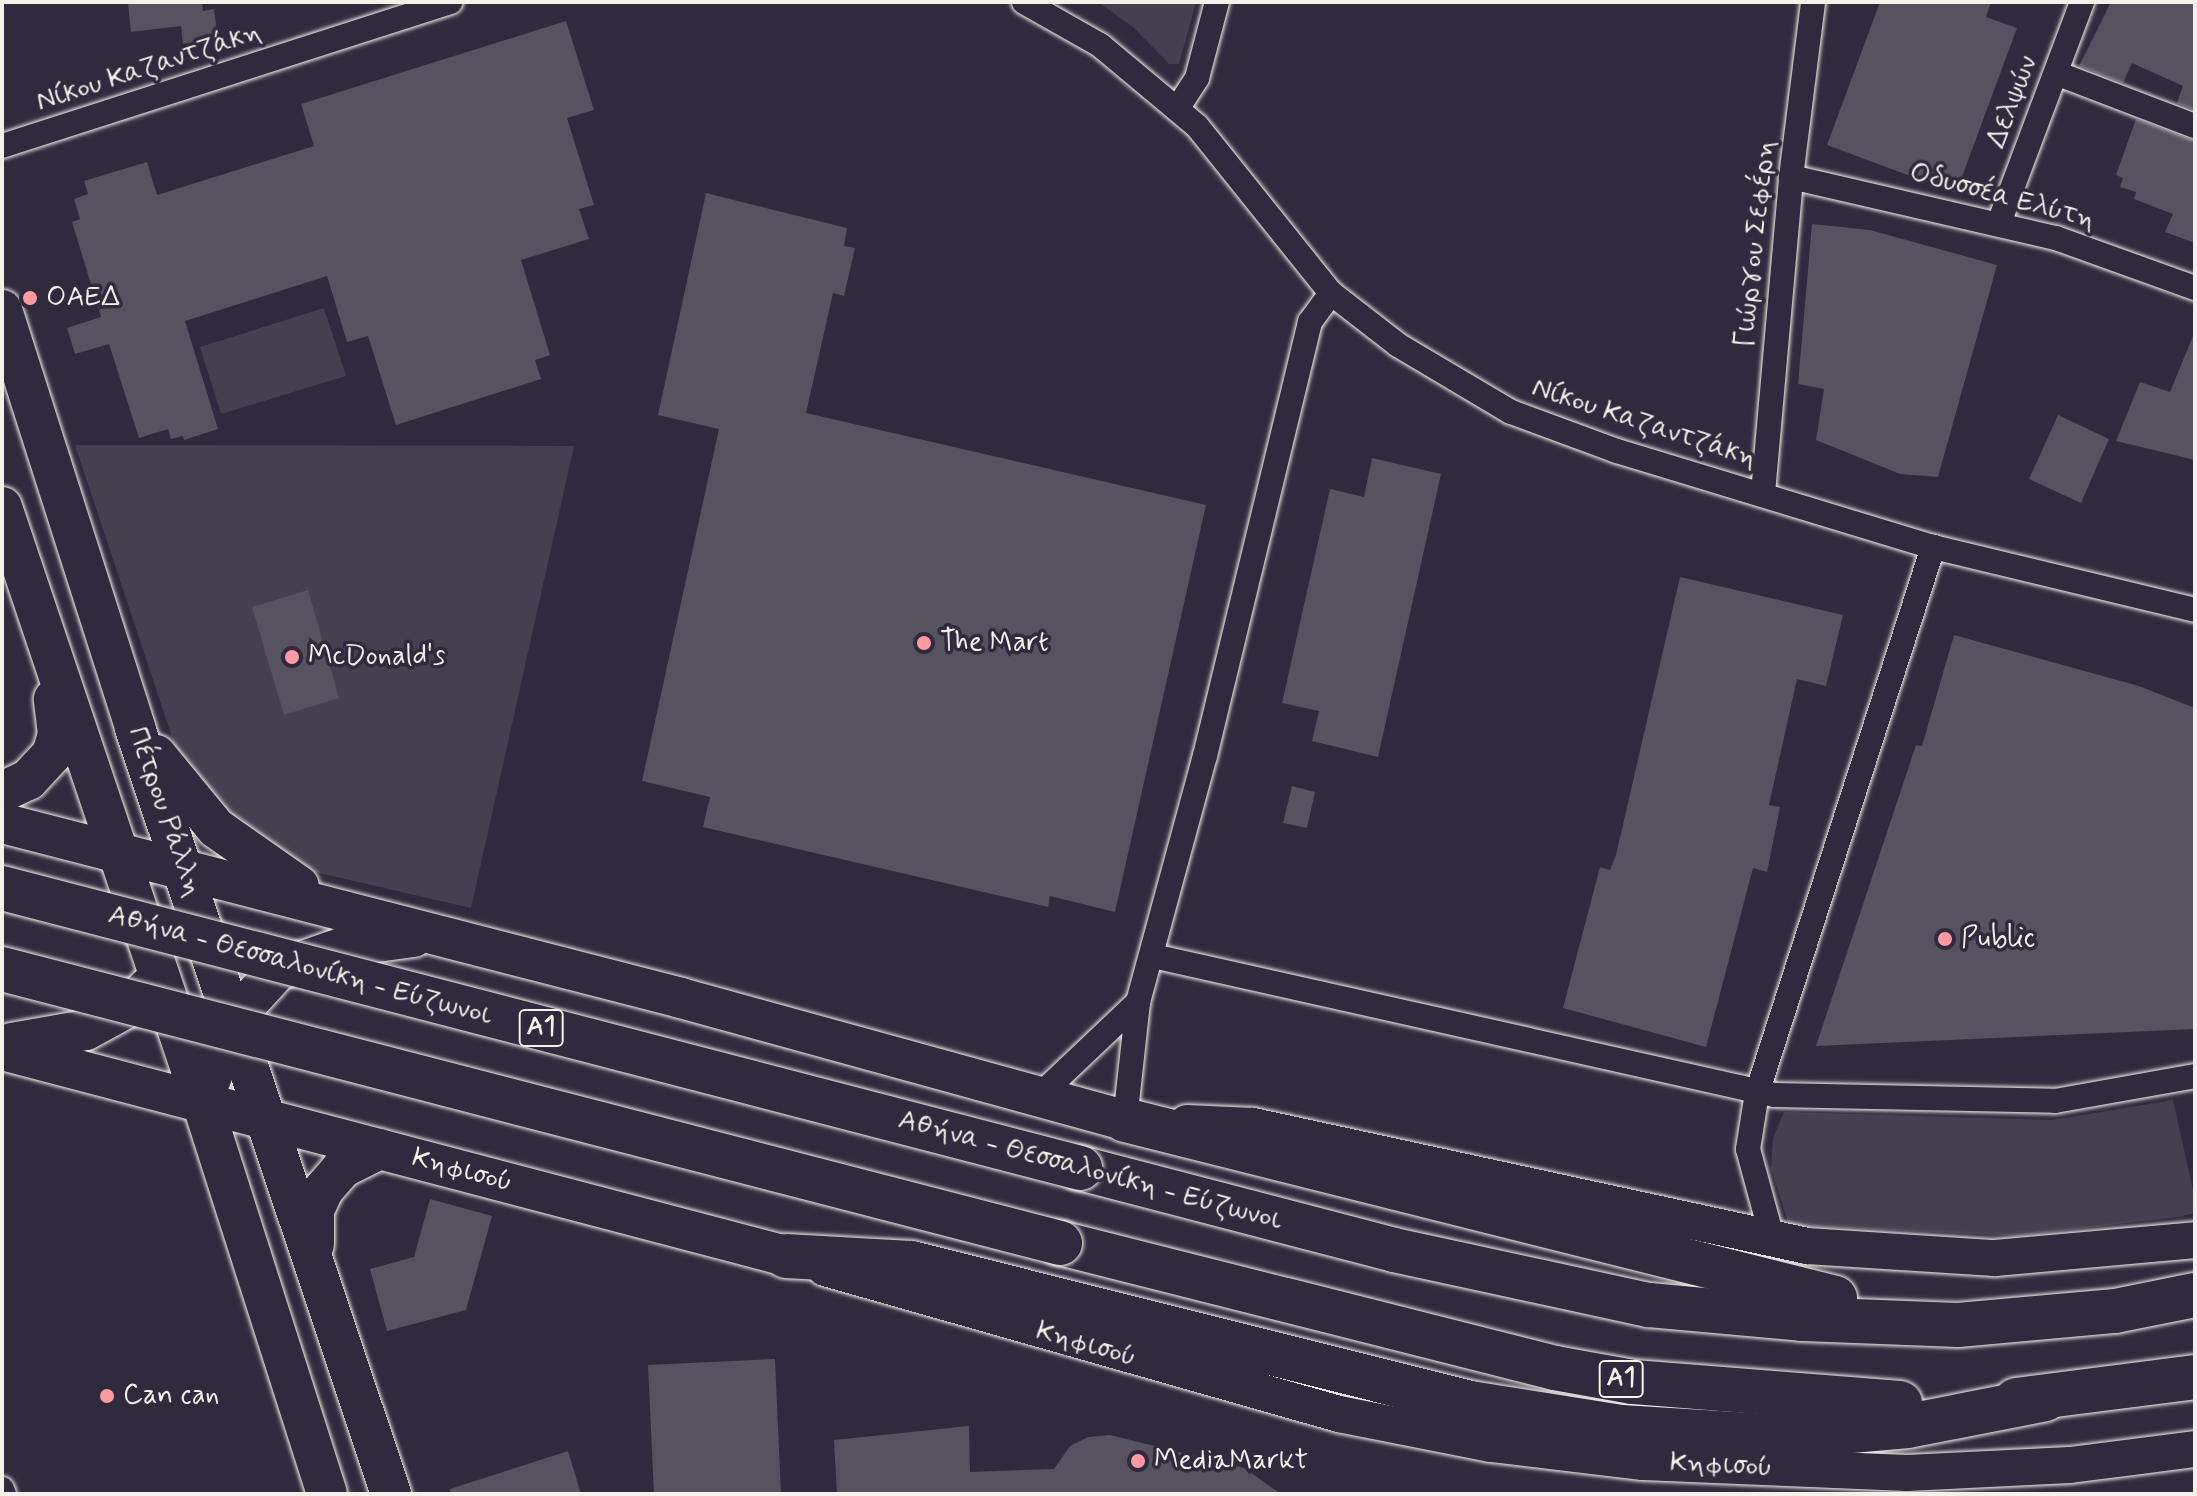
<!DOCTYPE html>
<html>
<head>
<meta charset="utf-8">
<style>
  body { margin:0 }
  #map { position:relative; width:2197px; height:1496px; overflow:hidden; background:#2f2a3d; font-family:Mynerve,sans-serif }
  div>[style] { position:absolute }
  .green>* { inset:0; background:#454050 }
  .building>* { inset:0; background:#56525f }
  .roads { filter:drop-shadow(0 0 2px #f4f1e8) drop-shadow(0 0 2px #f4f1e8) }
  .street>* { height:24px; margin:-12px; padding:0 12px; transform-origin:12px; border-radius:12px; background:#2f2a3d }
  .secondary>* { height:36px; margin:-18px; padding:0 18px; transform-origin:18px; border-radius:18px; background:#2f2a3d }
  .primary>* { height:40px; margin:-20px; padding:0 20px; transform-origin:20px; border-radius:20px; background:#2f2a3d }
  .highway>* { height:44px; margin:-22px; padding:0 22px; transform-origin:22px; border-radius:22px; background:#2f2a3d }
  .bridges { filter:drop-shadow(0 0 2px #f4f1e8) drop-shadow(0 0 2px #f4f1e8) }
  .highway-bridge>* { height:44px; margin:-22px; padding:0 22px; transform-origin:22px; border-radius:22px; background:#2f2a3d }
  .dots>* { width:22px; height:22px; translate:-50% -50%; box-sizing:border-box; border:4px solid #2f2a3d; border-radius:50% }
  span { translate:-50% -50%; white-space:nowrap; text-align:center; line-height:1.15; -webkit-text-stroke:7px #2f2a3d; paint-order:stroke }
  .shield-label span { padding:2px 6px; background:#2f2a3d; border:2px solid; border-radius:6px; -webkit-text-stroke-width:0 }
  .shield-label { font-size:26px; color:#f4f1e8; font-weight:700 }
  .street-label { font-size:28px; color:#f4f1e8 }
  .poi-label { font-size:28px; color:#f4f1e8 }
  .left { translate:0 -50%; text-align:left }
  .frame { position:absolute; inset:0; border:4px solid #f4f1e8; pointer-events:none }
</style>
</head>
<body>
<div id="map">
  <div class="green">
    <i style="clip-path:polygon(1098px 2px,1196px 2px,1179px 64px,1169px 64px,1133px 27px)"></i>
    <i style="clip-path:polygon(324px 308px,346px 376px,221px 414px,200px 347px)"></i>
    <i style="clip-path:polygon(75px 445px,574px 446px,471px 908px,315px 872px,255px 838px,182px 767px)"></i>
    <i style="clip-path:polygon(2173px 1100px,2195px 1199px,2195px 1213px,2178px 1217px,2018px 1236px,1789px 1225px,1771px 1168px,1773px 1138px,1784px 1112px,2053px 1120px)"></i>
  </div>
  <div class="building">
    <i style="clip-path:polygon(202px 2px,203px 11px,214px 9px,218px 40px,183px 44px,181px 26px,131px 32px,128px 4px)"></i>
    <i style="clip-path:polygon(1880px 2px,1991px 2px,1986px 17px,2017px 28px,1956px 193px,1827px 145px)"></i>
    <i style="clip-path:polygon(2111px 2px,2195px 2px,2195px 110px,2177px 103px,2183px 86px,2132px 63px,2123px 83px,2079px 66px)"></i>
    <i style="clip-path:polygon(566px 21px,594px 110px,567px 118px,594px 205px,579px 209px,589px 239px,521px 260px,550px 355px,535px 360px,541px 379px,396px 425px,368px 336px,347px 342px,327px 276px,185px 321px,218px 429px,184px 440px,183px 436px,171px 439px,168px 429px,139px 438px,109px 344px,75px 354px,67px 328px,101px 317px,72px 222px,80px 219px,74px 199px,88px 194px,84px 181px,147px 162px,157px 195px,314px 146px,301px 104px)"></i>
    <i style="clip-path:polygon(2136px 119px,2195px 141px,2195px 243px,2165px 232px,2173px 214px,2134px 199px,2136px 192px,2120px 187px,2123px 178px,2116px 175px)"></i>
    <i style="clip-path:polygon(706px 193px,847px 228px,844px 246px,855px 248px,844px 296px,833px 293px,806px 413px,1206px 505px,1115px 912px,1050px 896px,1048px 907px,703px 827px,710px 797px,642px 781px,719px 429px,658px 415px)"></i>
    <i style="clip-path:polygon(1812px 224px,1870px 230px,1997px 265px,1938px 477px,1900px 474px,1816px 440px,1824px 389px,1798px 384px)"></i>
    <i style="clip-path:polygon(2195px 331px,2195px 460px,2116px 441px,2140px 382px,2170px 392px)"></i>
    <i style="clip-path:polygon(2058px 415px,2109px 439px,2081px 503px,2029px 479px)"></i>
    <i style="clip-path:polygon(1372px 458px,1441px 474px,1378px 757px,1312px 741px,1319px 711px,1282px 703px,1330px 489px,1364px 497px)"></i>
    <i style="clip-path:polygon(1680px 577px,1843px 615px,1826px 686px,1797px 679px,1769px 805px,1780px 807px,1767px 872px,1753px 868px,1706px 1047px,1563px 1008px,1600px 867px,1610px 870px,1616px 855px)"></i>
    <i style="clip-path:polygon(308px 590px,339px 698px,284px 715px,252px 607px)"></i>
    <i style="clip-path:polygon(1954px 635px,2139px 686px,2195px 708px,2195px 1029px,1816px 1046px,1916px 745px,1922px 746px)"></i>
    <i style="clip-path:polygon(1292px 786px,1315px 792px,1307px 828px,1283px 823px)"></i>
    <i style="clip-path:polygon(430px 1199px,492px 1216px,466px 1310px,387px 1331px,370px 1269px,414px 1257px)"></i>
    <i style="clip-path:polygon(775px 1359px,781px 1494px,654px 1494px,648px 1365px)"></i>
    <i style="clip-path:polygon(969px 1426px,970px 1472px,1054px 1469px,1070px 1446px,1088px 1437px,1110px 1435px,1244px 1468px,1281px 1494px,837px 1494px,834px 1440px)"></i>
    <i style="clip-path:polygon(568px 1451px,581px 1494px,451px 1494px,450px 1489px)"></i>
  </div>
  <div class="roads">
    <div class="street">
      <i style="left:1024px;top:2px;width:87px;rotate:29.5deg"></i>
      <i style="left:1100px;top:45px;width:126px;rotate:39.9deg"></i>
      <i style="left:1197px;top:126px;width:214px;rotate:51.3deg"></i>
      <i style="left:1331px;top:293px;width:85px;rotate:37.8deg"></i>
      <i style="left:1398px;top:345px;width:131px;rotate:30.7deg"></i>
      <i style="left:1511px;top:412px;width:113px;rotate:20.2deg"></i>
      <i style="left:1617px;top:451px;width:330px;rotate:16.9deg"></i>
      <i style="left:1933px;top:547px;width:269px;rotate:13.5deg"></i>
      <i style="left:2056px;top:73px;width:149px;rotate:20.9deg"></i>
      <i style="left:1177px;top:109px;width:37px;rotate:-57deg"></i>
      <i style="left:1197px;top:78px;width:79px;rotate:-75.3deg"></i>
      <i style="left:2px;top:146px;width:471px;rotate:-17.8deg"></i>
      <i style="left:1791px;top:177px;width:272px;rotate:13deg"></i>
      <i style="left:2056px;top:238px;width:148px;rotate:19.8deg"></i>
      <i style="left:1999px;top:223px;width:236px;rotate:-69.4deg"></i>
      <i style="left:1763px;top:493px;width:317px;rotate:-84.9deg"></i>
      <i style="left:1791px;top:177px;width:176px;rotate:-82.8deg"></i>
      <i style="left:1153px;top:956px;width:637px;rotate:12.6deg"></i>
      <i style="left:1775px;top:1095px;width:280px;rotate:1.2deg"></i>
      <i style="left:2055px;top:1101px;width:142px;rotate:-10.1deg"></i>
      <i style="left:1039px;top:1096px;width:137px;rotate:-43.5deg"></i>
      <i style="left:1125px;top:1120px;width:119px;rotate:-83.7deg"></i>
      <i style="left:1138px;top:1002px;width:255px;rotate:-74.8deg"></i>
      <i style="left:1205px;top:756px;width:447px;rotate:-76.4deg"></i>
      <i style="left:1310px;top:322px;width:36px;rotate:-54deg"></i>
      <i style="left:1773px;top:1241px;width:95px;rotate:-105.2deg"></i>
      <i style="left:1748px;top:1149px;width:57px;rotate:-80.9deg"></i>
      <i style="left:1757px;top:1093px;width:574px;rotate:-72.13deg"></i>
      <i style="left:2px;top:1489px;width:5px;rotate:68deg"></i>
    </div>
    <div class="secondary">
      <i style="left:1187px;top:1123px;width:66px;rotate:2.6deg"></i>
      <i style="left:1253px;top:1126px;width:567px;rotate:12.22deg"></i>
      <i style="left:1807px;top:1246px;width:188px;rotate:3.7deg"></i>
      <i style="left:1995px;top:1258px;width:201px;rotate:-5.1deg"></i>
      <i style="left:825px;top:1268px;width:534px;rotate:15.86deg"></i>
      <i style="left:1339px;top:1414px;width:155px;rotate:11.2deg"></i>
      <i style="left:1491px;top:1444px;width:153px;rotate:6.8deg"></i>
      <i style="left:1643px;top:1462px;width:264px;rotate:2.4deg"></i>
      <i style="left:1907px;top:1473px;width:163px;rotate:-2.8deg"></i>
      <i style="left:2070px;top:1465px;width:126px;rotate:-7.3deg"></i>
    </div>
    <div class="primary">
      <i style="left:2px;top:310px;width:439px;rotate:72.3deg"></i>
      <i style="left:135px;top:728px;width:808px;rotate:71.52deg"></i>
      <i style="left:2px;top:507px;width:628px;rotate:71.42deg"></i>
      <i style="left:202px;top:1102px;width:411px;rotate:72.3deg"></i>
      <i style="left:156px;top:755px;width:94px;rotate:50.6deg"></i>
      <i style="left:216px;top:828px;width:101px;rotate:34.9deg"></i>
      <i style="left:2px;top:792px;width:29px;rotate:-25deg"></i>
      <i style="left:28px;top:780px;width:35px;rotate:-47deg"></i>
      <i style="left:52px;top:754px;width:21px;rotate:-73deg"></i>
      <i style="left:58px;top:734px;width:35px;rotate:-97deg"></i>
      <i style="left:2px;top:823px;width:701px;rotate:14.45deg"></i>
      <i style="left:681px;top:998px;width:460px;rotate:15.4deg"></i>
      <i style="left:12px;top:1043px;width:75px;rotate:-10deg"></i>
      <i style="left:86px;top:1030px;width:48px;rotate:-28.7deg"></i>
      <i style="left:128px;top:1007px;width:32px;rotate:-44deg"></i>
      <i style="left:2px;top:1050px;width:811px;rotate:14.72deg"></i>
      <i style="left:202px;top:1102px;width:90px;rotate:-69.1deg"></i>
      <i style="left:234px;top:1018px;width:65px;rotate:-47.5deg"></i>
      <i style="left:278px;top:970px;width:73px;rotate:-19.2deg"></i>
      <i style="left:347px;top:946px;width:67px;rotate:-7.8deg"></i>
      <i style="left:314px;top:1244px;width:34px;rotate:-90deg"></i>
      <i style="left:314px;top:1210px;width:23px;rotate:-65deg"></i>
      <i style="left:324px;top:1189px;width:28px;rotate:-49deg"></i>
      <i style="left:342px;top:1168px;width:42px;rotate:-26.6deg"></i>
    </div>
    <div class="highway">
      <i style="left:1125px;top:1120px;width:732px;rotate:14.07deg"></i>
      <i style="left:1080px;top:1168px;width:325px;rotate:14.6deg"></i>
      <i style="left:1394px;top:1250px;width:261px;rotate:12.2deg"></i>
      <i style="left:1649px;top:1305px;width:155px;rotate:5.2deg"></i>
      <i style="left:1803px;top:1319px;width:155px;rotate:2.2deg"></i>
      <i style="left:1958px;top:1325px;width:158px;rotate:-5.1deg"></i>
      <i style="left:2115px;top:1311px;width:82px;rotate:-11.3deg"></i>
      <i style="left:1060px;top:1243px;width:511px;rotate:14.17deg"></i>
      <i style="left:1555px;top:1368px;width:79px;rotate:10.2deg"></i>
      <i style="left:1633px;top:1382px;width:268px;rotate:4.5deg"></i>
      <i style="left:786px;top:1256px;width:125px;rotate:3.2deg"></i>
      <i style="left:911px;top:1263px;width:576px;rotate:14.06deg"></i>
      <i style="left:1470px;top:1403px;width:153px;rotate:9deg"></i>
      <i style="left:1621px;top:1427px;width:163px;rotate:3.5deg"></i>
      <i style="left:1784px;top:1437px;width:124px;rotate:-5.1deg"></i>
      <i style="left:1908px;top:1426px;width:140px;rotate:-11.1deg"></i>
      <i style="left:2016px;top:1400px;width:180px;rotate:-7.3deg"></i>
    </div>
  </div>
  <div class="bridges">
    <div class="highway-bridge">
      <i style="left:2px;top:888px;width:1114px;rotate:14.56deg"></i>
      <i style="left:2px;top:969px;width:1093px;rotate:14.52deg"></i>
    </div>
  </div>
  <div class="dots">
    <i style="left:30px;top:298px;background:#ff9aa2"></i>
    <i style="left:924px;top:643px;background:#ff9aa2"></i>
    <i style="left:292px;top:657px;background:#ff9aa2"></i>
    <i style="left:1945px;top:939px;background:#ff9aa2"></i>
    <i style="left:107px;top:1396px;background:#ff9aa2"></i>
    <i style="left:1138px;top:1461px;background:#ff9aa2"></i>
  </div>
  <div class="shield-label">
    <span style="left:541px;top:1028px">Α1</span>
    <span style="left:1621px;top:1379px">Α1</span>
  </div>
  <div class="street-label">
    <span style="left:149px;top:68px;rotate:-18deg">Νίκου Καζαντζάκη</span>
    <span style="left:2013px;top:102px;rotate:-69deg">Δελψών</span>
    <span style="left:2002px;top:197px;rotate:15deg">Οδυσσέα Ελύτη</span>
    <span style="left:1756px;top:244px;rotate:-84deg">Γιώργου Σεφέρη</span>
    <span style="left:1644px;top:424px;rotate:18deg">Νίκου Καζαντζάκη</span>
    <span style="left:164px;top:812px;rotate:71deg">Πέτρου Ράλλη</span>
    <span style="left:300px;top:966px;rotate:15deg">Αθήνα - Θεσσαλονίκη - Εύζωνοι</span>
    <span style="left:462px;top:1171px;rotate:15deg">Κηφισού</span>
    <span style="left:1090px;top:1171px;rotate:15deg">Αθήνα - Θεσσαλονίκη - Εύζωνοι</span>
    <span style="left:1086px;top:1345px;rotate:16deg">Κηφισού</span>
    <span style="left:1721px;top:1466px;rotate:3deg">Κηφισού</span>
  </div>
  <div class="poi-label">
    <span class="left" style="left:46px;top:298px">ΟΑΕΔ</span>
    <span class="left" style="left:940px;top:643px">The Mart</span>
    <span class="left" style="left:308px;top:657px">McDonald's</span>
    <span class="left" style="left:1961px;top:939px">Public</span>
    <span class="left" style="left:123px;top:1396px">Can can</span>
    <span class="left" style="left:1154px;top:1461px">MediaMarkt</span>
  </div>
  <div class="frame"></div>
</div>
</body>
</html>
